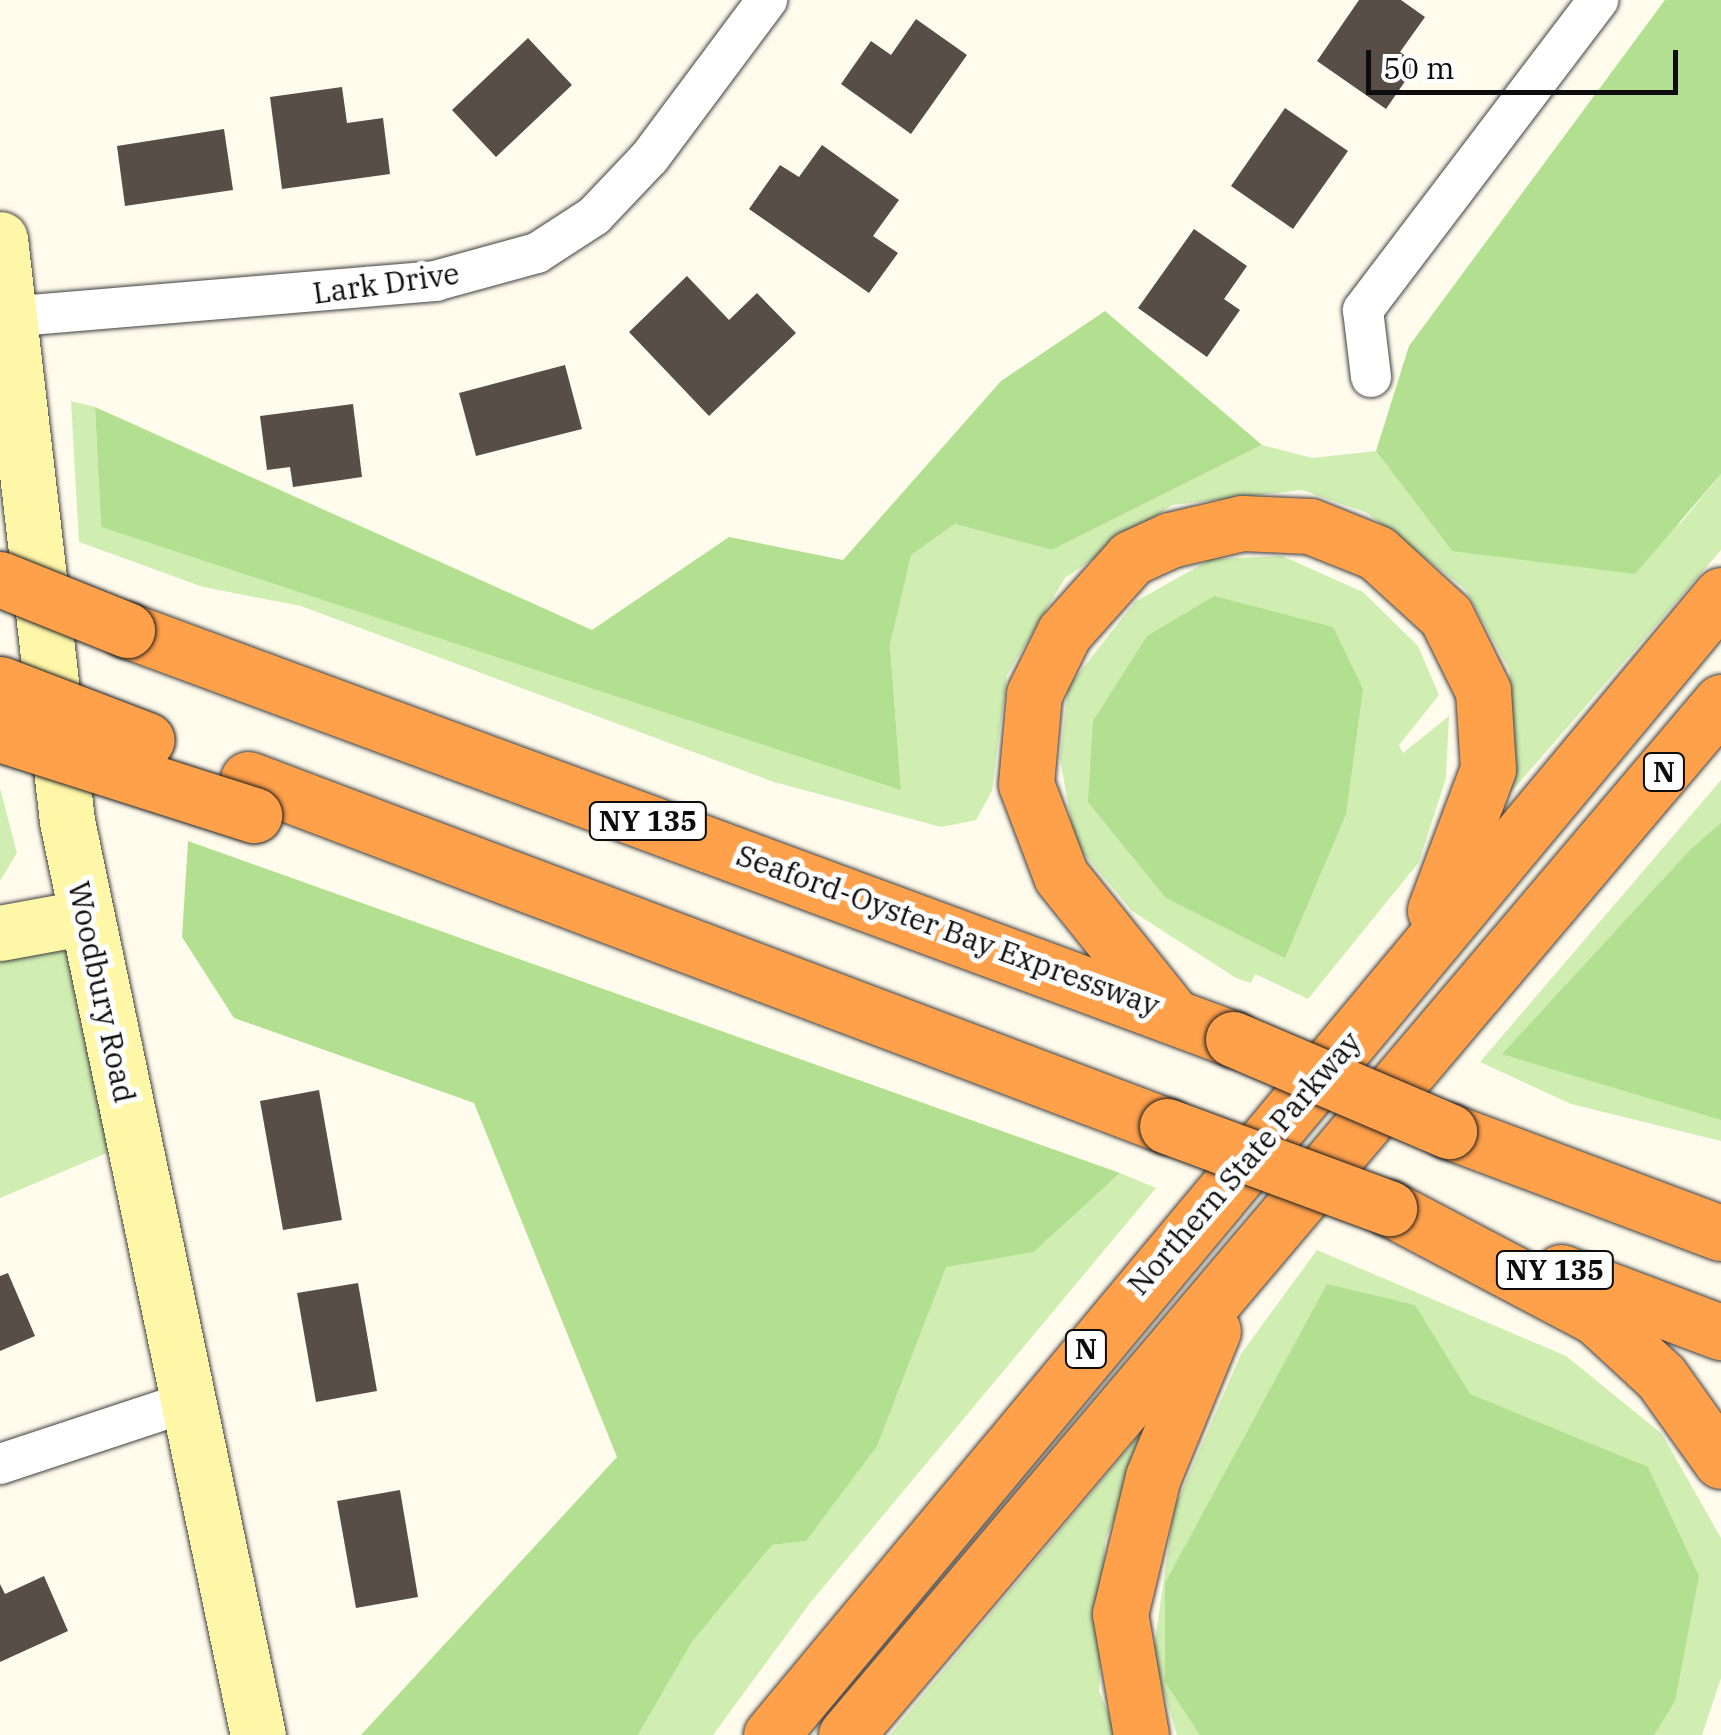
<!DOCTYPE html>
<html>
<head>
<meta charset="utf-8">
<style>
  body { margin:0 }
  #map { position:relative; width:1721px; height:1735px; overflow:hidden; background:#fffced; font-family:"IBM Plex Serif",serif }
  div>[style] { position:absolute }
  .green>* { inset:0; background:#d0edb2 }
  .forest>* { inset:0; background:#b3e090 }
  .building>* { inset:0; background:#574e48 }
  .roads { filter:drop-shadow(0 0 2px #404040) drop-shadow(0 0 2px #404040) }
  .minor>* { height:40px; margin:-20px; padding:0 20px; transform-origin:20px; border-radius:20px; background:#fff }
  .secondary>* { height:55px; margin:-27.5px; padding:0 27.5px; transform-origin:27.5px; border-radius:27.5px; background:#fff7a8 }
  .motorway>* { height:55px; margin:-27.5px; padding:0 27.5px; transform-origin:27.5px; border-radius:27.5px; background:#ffa04b }
  .bridges { filter:drop-shadow(0 0 2px #1e1e1e) drop-shadow(0 0 2px #1e1e1e) }
  .motorway-bridge>* { height:55px; margin:-27.5px; padding:0 27.5px; transform-origin:27.5px; border-radius:27.5px; background:#ffa04b }
  span { translate:-50% -50%; white-space:nowrap; text-align:center; line-height:1.15; -webkit-text-stroke:10px #fff; paint-order:stroke }
  .shield-label span { padding:2px 8px; background:#fff; border:2px solid; border-radius:8px; -webkit-text-stroke-width:0 }
  .shield-label { font-size:28px; color:#0d0d0d; font-weight:700 }
  .street-label { font-size:30px; color:#0d0d0d }
  .scale { position:absolute; left:1366px; top:50px; width:312px; height:45px; box-sizing:border-box; border:5px solid #0d0d0d; border-top:0; padding-left:12px; font-size:30px; line-height:35px; white-space:nowrap; color:#0d0d0d; -webkit-text-stroke:8px #fff; paint-order:stroke }
</style>
</head>
<body>
<div id="map">
  <div class="green">
    <i style="clip-path:polygon(71px 401px,95px 407px,101px 527px,901px 789px,890px 645px,910px 555px,955px 524px,1052px 550px,1262px 445px,1312px 458px,1376px 451px,1452px 551px,1680px 524px,1721px 474px,1721px 550px,1499px 806px,1510px 671px,1465px 589px,1367px 513px,1302px 490px,1172px 505px,1065px 578px,1007px 675px,992px 791px,976px 820px,941px 827px,774px 782px,301px 606px,203px 587px,79px 542px)"></i>
    <i style="clip-path:polygon(1282px 556px,1363px 592px,1418px 646px,1439px 695px,1399px 745px,1403px 753px,1449px 716px,1446px 778px,1419px 862px,1308px 999px,1255px 974px,1251px 983px,1236px 978px,1132px 911px,1075px 843px,1060px 759px,1068px 687px,1135px 602px,1211px 559px)"></i>
    <i style="clip-path:polygon(1721px 780px,1721px 1141px,1571px 1104px,1480px 1062px)"></i>
    <i style="clip-path:polygon(0 788px,17px 853px,0 881px)"></i>
    <i style="clip-path:polygon(87px 917px,133px 1142px,0 1198px,0 933px)"></i>
    <i style="clip-path:polygon(1120px 1173px,1156px 1188px,810px 1603px,713px 1735px,638px 1735px,692px 1642px,772px 1545px,806px 1541px,946px 1266px,1034px 1252px)"></i>
    <i style="clip-path:polygon(1317px 1250px,1566px 1356px,1662px 1434px,1721px 1538px,1721px 1678px,1702px 1735px,1177px 1735px,1153px 1655px,1174px 1509px,1241px 1354px)"></i>
    <i style="clip-path:polygon(1167px 1402px,1105px 1540px,1099px 1691px,1117px 1735px,890px 1735px)"></i>
  </div>
  <div class="forest">
    <i style="clip-path:polygon(1665px 0,1721px 0,1721px 474px,1635px 574px,1452px 551px,1376px 451px,1409px 346px)"></i>
    <i style="clip-path:polygon(1105px 311px,1262px 445px,1052px 550px,955px 524px,911px 555px,890px 645px,901px 790px,101px 527px,95px 407px,592px 630px,729px 537px,843px 560px,1001px 381px)"></i>
    <i style="clip-path:polygon(1214px 596px,1333px 627px,1363px 689px,1346px 814px,1285px 958px,1166px 898px,1088px 802px,1093px 721px,1147px 636px)"></i>
    <i style="clip-path:polygon(1721px 823px,1721px 1120px,1502px 1054px,1691px 849px)"></i>
    <i style="clip-path:polygon(188px 841px,1120px 1173px,1034px 1252px,946px 1267px,877px 1446px,806px 1541px,772px 1545px,692px 1642px,638px 1735px,361px 1735px,617px 1457px,474px 1103px,234px 1018px,182px 937px)"></i>
    <i style="clip-path:polygon(1327px 1284px,1415px 1305px,1470px 1394px,1648px 1467px,1699px 1576px,1675px 1701px,1654px 1735px,1200px 1735px,1165px 1682px,1165px 1583px)"></i>
  </div>
  <div class="building">
    <i style="clip-path:polygon(1359px 0,1401px 0,1425px 17px,1400px 52px,1417px 64px,1386px 109px,1317px 61px)"></i>
    <i style="clip-path:polygon(916px 19px,967px 55px,911px 134px,841px 84px,871px 41px,891px 55px)"></i>
    <i style="clip-path:polygon(528px 38px,572px 85px,496px 157px,452px 110px)"></i>
    <i style="clip-path:polygon(342px 87px,347px 123px,383px 118px,390px 174px,282px 189px,270px 97px)"></i>
    <i style="clip-path:polygon(1285px 108px,1348px 151px,1293px 229px,1231px 186px)"></i>
    <i style="clip-path:polygon(224px 129px,233px 190px,125px 206px,117px 146px)"></i>
    <i style="clip-path:polygon(822px 145px,899px 200px,873px 236px,898px 253px,869px 293px,749px 209px,780px 165px,799px 177px)"></i>
    <i style="clip-path:polygon(1194px 229px,1247px 266px,1224px 299px,1240px 310px,1207px 357px,1138px 308px)"></i>
    <i style="clip-path:polygon(687px 276px,729px 320px,757px 293px,796px 333px,709px 416px,629px 332px)"></i>
    <i style="clip-path:polygon(565px 365px,582px 429px,476px 456px,459px 393px)"></i>
    <i style="clip-path:polygon(353px 404px,362px 477px,293px 487px,290px 467px,267px 470px,260px 416px)"></i>
    <i style="clip-path:polygon(319px 1090px,342px 1220px,283px 1230px,260px 1101px)"></i>
    <i style="clip-path:polygon(8px 1273px,35px 1336px,0 1351px,0 1276px)"></i>
    <i style="clip-path:polygon(358px 1283px,377px 1391px,316px 1402px,297px 1293px)"></i>
    <i style="clip-path:polygon(400px 1490px,418px 1597px,356px 1608px,337px 1501px)"></i>
    <i style="clip-path:polygon(44px 1576px,68px 1631px,0 1662px,0 1584px,5px 1594px)"></i>
  </div>
  <div class="roads">
    <div class="minor">
      <i style="left:8px;top:317px;width:429px;rotate:-4.8deg"></i>
      <i style="left:435px;top:281px;width:106px;rotate:-15.4deg"></i>
      <i style="left:537px;top:253px;width:68px;rotate:-33deg"></i>
      <i style="left:594px;top:216px;width:81px;rotate:-46.5deg"></i>
      <i style="left:650px;top:157px;width:196px;rotate:-53.3deg"></i>
      <i style="left:1371px;top:377px;width:67px;rotate:-96.8deg"></i>
      <i style="left:1363px;top:310px;width:389px;rotate:-52.8deg"></i>
      <i style="left:0;top:1464px;width:197px;rotate:-18.3deg"></i>
    </div>
    <div class="secondary">
      <i style="left:0;top:239px;width:586px;rotate:83.43deg"></i>
      <i style="left:67px;top:821px;width:934px;rotate:78.2deg"></i>
      <i style="left:0;top:933px;width:88px;rotate:-10.4deg"></i>
    </div>
    <div class="motorway">
      <i style="left:127px;top:630px;width:1179px;rotate:20.29deg"></i>
      <i style="left:248px;top:779px;width:982px;rotate:20.69deg"></i>
      <i style="left:1170px;top:1012px;width:174px;rotate:-128.7deg"></i>
      <i style="left:1061px;top:876px;width:98px;rotate:-110.8deg"></i>
      <i style="left:1026px;top:784px;width:90px;rotate:-84.9deg"></i>
      <i style="left:1034px;top:694px;width:68px;rotate:-63.8deg"></i>
      <i style="left:1064px;top:633px;width:101px;rotate:-48.2deg"></i>
      <i style="left:1131px;top:558px;width:43px;rotate:-24.8deg"></i>
      <i style="left:1170px;top:540px;width:74px;rotate:-13.3deg"></i>
      <i style="left:1242px;top:523px;width:68px;rotate:2.5deg"></i>
      <i style="left:1310px;top:526px;width:72px;rotate:21.9deg"></i>
      <i style="left:1377px;top:553px;width:93px;rotate:42.4deg"></i>
      <i style="left:1446px;top:616px;width:84px;rotate:63.7deg"></i>
      <i style="left:1483px;top:691px;width:78px;rotate:86.3deg"></i>
      <i style="left:1488px;top:769px;width:151px;rotate:110.6deg"></i>
      <i style="left:1449px;top:1131px;width:290px;rotate:20.6deg"></i>
      <i style="left:1389px;top:1208px;width:234px;rotate:27.8deg"></i>
      <i style="left:1596px;top:1317px;width:88px;rotate:42.7deg"></i>
      <i style="left:1661px;top:1377px;width:103px;rotate:54.5deg"></i>
      <i style="left:1561px;top:1272px;width:171px;rotate:20.6deg"></i>
      <i style="left:771px;top:1735px;width:1484px;rotate:-50.19deg"></i>
      <i style="left:846px;top:1735px;width:1354px;rotate:-49.73deg"></i>
      <i style="left:1141px;top:1735px;width:123px;rotate:-99.8deg"></i>
      <i style="left:1120px;top:1614px;width:141px;rotate:-76.5deg"></i>
      <i style="left:1153px;top:1477px;width:158px;rotate:-67.7deg"></i>
    </div>
  </div>
  <div class="bridges">
    <div class="motorway-bridge">
      <i style="left:0;top:579px;width:137px;rotate:21.9deg"></i>
      <i style="left:0;top:684px;width:157px;rotate:20.9deg"></i>
      <i style="left:0;top:734px;width:267px;rotate:17.7deg"></i>
      <i style="left:1233px;top:1039px;width:235px;rotate:23.1deg"></i>
      <i style="left:1167px;top:1126px;width:237px;rotate:20.3deg"></i>
    </div>
  </div>
  <div class="shield-label">
    <span style="left:1664px;top:772px">N</span>
    <span style="left:648px;top:821px">NY 135</span>
    <span style="left:1555px;top:1270px">NY 135</span>
    <span style="left:1086px;top:1349px">N</span>
  </div>
  <div class="street-label">
    <span style="left:386px;top:283px;rotate:-8deg">Lark Drive</span>
    <span style="left:948px;top:930px;rotate:20deg">Seaford-Oyster Bay Expressway</span>
    <span style="left:102px;top:992px;rotate:78deg">Woodbury Road</span>
    <span style="left:1244px;top:1163px;rotate:-49deg">Northern State Parkway</span>
  </div>
  <div class="scale">50 m</div>
</div>
</body>
</html>
